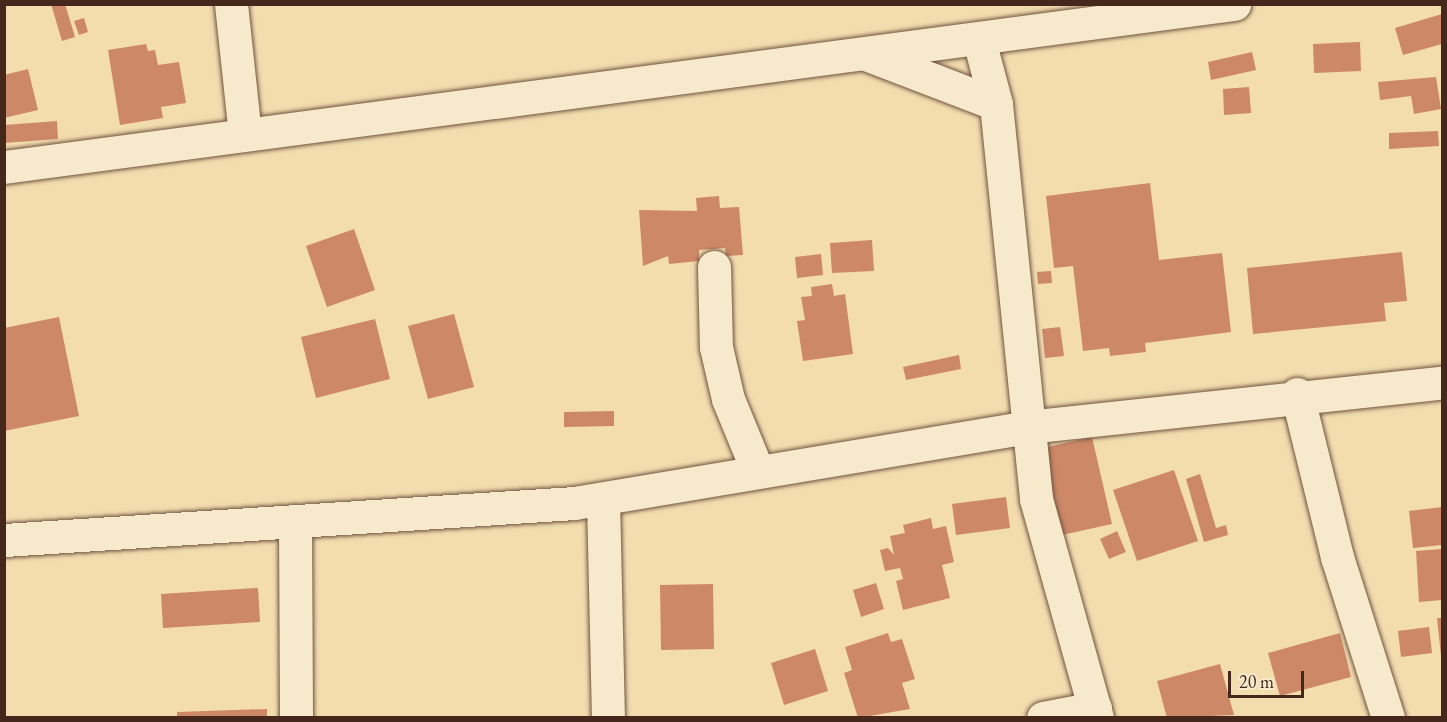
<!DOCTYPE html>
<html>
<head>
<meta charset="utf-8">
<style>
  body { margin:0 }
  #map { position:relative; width:1447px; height:722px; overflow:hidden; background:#f3ddaf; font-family:"EB Garamond",serif }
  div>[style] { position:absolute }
  .building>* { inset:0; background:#cd8868 }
  .roads { filter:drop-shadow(0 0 2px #705440) drop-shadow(0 0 2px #705440) }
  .minor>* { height:33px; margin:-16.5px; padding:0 16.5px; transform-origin:16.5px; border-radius:16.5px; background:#f7e9cb }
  span { translate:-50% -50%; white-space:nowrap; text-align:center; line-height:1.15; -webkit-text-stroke:4.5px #f7e9cb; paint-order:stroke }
  .frame { position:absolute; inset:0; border:6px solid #45271b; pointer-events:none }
  .scale { position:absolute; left:1228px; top:671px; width:76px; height:27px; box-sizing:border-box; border:3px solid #45271b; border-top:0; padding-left:8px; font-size:18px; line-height:21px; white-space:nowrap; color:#45271b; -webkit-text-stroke:4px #f7e9cb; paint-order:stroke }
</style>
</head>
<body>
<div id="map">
  <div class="building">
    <i style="clip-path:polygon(51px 4px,65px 4px,75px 37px,62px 41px)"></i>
    <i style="clip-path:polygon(1442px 14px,1442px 44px,1403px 55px,1395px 28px)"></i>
    <i style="clip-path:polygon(84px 18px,88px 32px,79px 35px,74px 21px)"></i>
    <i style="clip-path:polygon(1360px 42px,1361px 71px,1314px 73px,1313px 44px)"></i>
    <i style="clip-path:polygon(146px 44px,148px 51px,155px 50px,158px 65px,179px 62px,186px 103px,161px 107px,163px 118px,120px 125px,108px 50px)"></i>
    <i style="clip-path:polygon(1252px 52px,1256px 70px,1211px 80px,1208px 62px)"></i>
    <i style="clip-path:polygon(28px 69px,38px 110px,4px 118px,4px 75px)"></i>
    <i style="clip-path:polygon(1436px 77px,1441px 109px,1414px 114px,1411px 96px,1380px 100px,1378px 82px)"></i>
    <i style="clip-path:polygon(1249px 87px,1251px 113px,1224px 115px,1223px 89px)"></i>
    <i style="clip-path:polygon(57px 121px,58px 139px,4px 143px,4px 125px)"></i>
    <i style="clip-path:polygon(1438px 131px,1439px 146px,1389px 149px,1389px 133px)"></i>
    <i style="clip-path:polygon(1150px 183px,1159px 260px,1222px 253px,1231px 332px,1145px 343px,1146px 352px,1110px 356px,1109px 348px,1083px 351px,1073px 266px,1054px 268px,1046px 196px)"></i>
    <i style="clip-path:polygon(719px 196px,720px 208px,739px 207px,743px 255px,726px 256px,725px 248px,699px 250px,699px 261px,669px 264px,668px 256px,643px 266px,639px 210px,697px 211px,696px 198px)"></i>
    <i style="clip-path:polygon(354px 229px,375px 290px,327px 307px,306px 246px)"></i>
    <i style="clip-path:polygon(872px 240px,874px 271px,832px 273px,830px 243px)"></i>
    <i style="clip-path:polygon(1402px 252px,1407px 301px,1384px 303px,1386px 321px,1253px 334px,1247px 268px)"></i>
    <i style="clip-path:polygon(821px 254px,823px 275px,797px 278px,795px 257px)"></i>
    <i style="clip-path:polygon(1051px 271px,1052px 283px,1038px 284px,1037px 272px)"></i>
    <i style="clip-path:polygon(832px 284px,834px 296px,845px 294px,853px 354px,803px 361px,797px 321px,805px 320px,801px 297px,812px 296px,811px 287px)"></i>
    <i style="clip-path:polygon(454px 314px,474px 387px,428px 399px,408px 326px)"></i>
    <i style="clip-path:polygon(59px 317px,79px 416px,4px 431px,4px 328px)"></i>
    <i style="clip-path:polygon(375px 319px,390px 379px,316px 398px,301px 337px)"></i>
    <i style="clip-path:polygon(1060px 327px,1064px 356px,1045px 358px,1042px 329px)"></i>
    <i style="clip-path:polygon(959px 355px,961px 369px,906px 380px,903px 367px)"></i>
    <i style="clip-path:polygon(614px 411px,614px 426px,564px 427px,564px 412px)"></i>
    <i style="clip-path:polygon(1092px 437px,1112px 524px,1062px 535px,1043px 448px)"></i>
    <i style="clip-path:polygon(1174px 470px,1198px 541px,1137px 561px,1113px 490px)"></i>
    <i style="clip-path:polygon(1200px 474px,1216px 528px,1226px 525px,1228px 535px,1204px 542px,1186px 479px)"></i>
    <i style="clip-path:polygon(1006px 497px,1010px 528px,956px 535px,952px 504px)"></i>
    <i style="clip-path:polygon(1442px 507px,1442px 545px,1413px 548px,1409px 511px)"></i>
    <i style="clip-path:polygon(931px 518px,933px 529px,946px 526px,954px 562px,942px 565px,950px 598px,903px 610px,896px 581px,903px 579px,900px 568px,885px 571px,880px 550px,888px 548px,894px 555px,890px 536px,905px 533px,903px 525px)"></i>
    <i style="clip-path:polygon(1117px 531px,1126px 552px,1109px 559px,1100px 539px)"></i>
    <i style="clip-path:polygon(1442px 549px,1442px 600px,1419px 602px,1416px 551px)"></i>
    <i style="clip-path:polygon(876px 583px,884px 609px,861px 617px,853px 590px)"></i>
    <i style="clip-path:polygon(713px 584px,714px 649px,661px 650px,660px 585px)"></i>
    <i style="clip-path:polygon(258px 588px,260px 622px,163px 628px,161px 594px)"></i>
    <i style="clip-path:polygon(1437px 618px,1442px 618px,1442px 656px,1441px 656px)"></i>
    <i style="clip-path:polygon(1429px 627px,1432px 653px,1401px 657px,1398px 631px)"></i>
    <i style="clip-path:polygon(888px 633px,891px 642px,902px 639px,915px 679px,902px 683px,910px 709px,858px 718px,844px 673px,852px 670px,845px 647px)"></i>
    <i style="clip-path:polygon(1340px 633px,1351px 677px,1280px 696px,1268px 653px)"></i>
    <i style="clip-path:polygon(815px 649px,828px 691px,784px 705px,771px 663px)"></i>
    <i style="clip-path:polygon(1220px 664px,1234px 715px,1167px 718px,1157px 681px)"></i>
    <i style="clip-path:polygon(267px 709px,267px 718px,177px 718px,177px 712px)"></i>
  </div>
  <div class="roads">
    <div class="minor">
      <i style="left:231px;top:4px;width:131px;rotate:83.9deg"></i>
      <i style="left:979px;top:40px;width:66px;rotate:75.1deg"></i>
      <i style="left:996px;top:104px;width:397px;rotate:84.2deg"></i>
      <i style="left:1036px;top:499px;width:227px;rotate:74.4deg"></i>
      <i style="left:866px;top:54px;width:139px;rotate:21deg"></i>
      <i style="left:4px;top:167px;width:1241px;rotate:-7.55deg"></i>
      <i style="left:714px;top:267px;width:80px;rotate:88.6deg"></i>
      <i style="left:716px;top:347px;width:53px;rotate:77deg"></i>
      <i style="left:728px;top:399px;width:79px;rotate:67.7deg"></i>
      <i style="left:1297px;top:394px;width:168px;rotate:76.2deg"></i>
      <i style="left:1337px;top:557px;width:169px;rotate:72.4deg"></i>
      <i style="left:603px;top:499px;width:219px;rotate:88.7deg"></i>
      <i style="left:295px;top:524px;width:194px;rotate:89.7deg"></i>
      <i style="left:4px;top:540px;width:571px;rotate:-3.71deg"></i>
      <i style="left:574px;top:503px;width:459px;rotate:-9.5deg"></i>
      <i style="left:1027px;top:427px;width:417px;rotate:-6.1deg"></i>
      <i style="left:1043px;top:718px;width:53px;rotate:-10.9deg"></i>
    </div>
  </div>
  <div class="frame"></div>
  <div class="scale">20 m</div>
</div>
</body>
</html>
